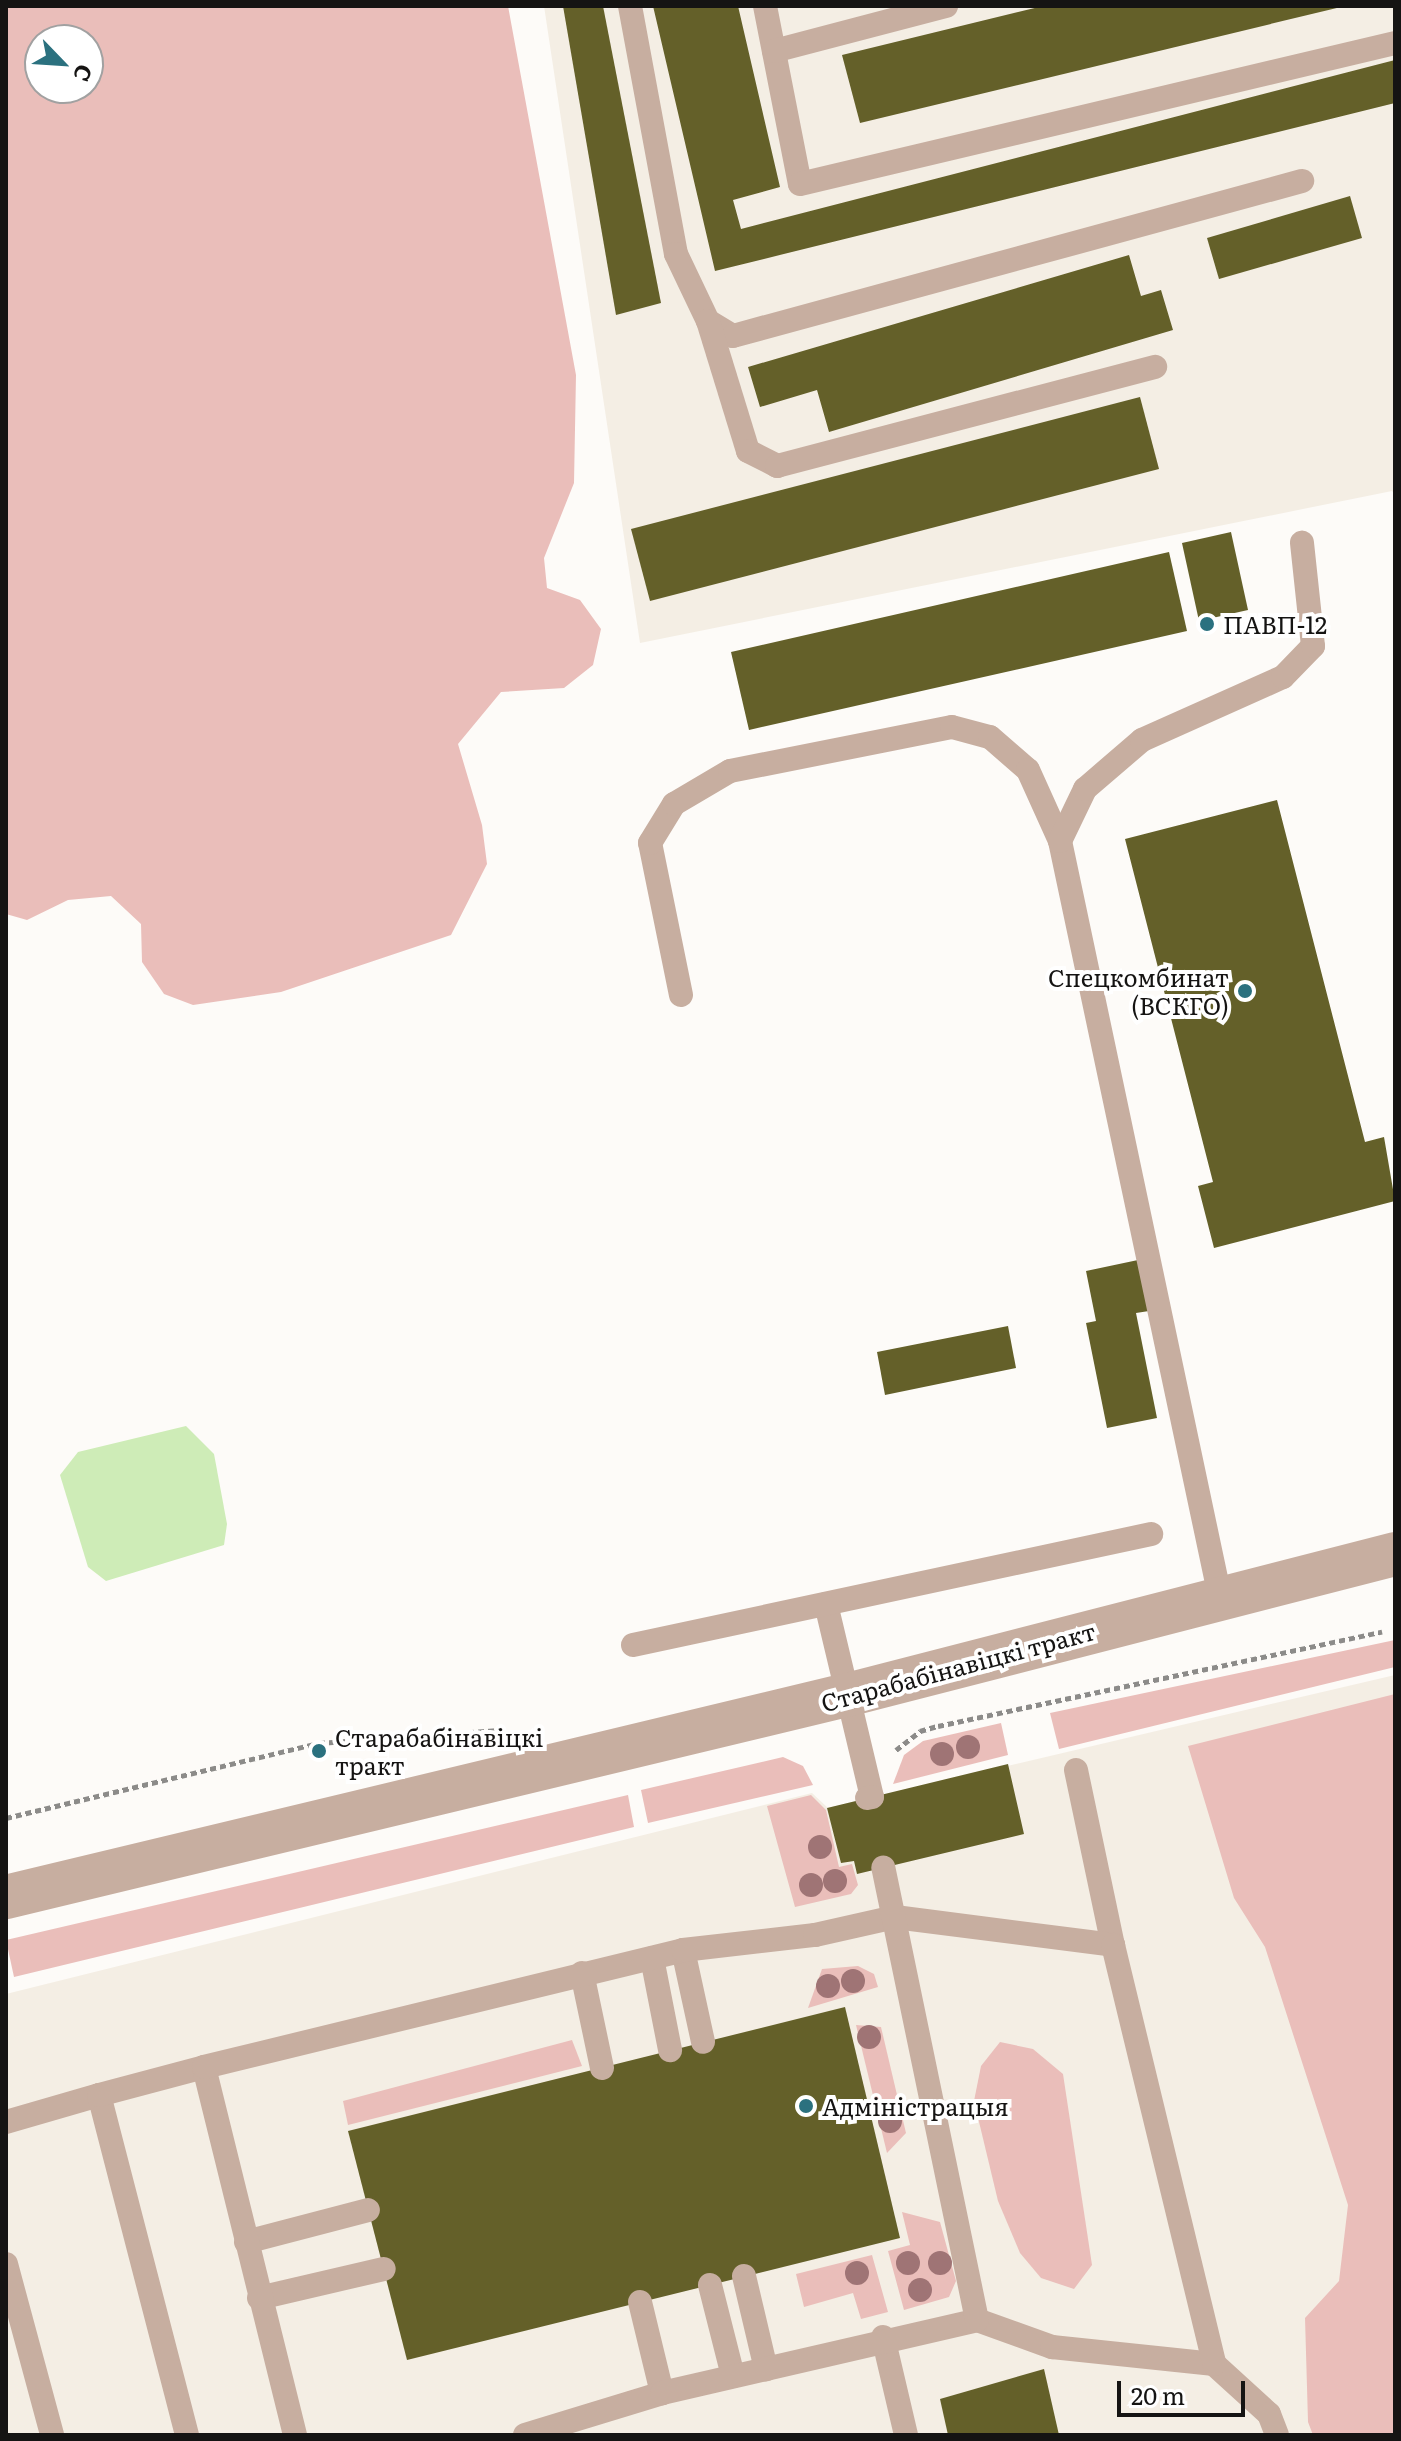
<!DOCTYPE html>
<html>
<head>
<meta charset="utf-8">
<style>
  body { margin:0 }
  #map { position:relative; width:1401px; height:2441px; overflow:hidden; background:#fdfbf8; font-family:Literata,serif }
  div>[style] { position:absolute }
  .built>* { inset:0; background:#f4eee4 }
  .green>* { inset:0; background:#eabeba }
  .water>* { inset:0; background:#ceecb7 }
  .building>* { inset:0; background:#646029 }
  .path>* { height:5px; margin-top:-2.5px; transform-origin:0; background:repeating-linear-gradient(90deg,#8c8b89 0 6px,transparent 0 10px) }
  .service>* { height:24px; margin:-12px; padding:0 12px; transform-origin:12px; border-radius:12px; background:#c7aea0 }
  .tertiary>* { height:44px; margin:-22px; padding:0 22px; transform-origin:22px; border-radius:22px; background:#c7aea0 }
  .trees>* { width:24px; height:24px; margin:-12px; border-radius:50%; background:#9f7475 }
  .dots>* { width:22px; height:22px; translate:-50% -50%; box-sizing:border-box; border:4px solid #fff; border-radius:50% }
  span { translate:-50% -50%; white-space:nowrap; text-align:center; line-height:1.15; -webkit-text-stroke:8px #fff; paint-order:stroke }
  .poi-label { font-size:24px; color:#151413 }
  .left { translate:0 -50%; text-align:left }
  .right { translate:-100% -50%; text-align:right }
  .street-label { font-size:24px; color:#151413 }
  .frame { position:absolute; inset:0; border:8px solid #151413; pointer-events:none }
  .north { position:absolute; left:24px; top:24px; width:80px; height:80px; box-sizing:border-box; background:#fff; border:2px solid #a1a1a1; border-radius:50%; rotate:115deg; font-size:22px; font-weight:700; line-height:32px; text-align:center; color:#151413 }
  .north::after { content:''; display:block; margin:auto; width:28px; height:36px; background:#2b717f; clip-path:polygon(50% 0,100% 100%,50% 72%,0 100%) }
  .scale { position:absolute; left:1117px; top:2381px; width:128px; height:36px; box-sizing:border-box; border:4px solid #151413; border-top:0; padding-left:10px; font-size:24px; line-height:28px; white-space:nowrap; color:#151413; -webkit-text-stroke:6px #fff; paint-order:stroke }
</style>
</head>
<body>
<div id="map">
  <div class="built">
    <i style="clip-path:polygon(544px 6px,1395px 6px,1395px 495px,1392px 491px,640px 643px)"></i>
    <i style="clip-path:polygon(1395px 1675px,1395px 2435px,6px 2435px,6px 1994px,812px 1793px,828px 1808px)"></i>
  </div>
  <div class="green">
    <i style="clip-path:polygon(evenodd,6px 6px,508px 6px,576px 375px,574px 483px,544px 558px,547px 588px,580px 600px,601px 629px,593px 665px,564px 688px,501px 692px,458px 744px,482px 825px,487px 864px,451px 935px,281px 992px,193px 1005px,164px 994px,142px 962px,141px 924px,111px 896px,68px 900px,27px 920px,6px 914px,6px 6px,88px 40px,88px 88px,40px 88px,40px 40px,88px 40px)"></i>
    <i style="clip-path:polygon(1395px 1640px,1395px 1667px,1059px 1749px,1050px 1713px)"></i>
    <i style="clip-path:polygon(1395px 1694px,1395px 2435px,1313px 2435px,1308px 2422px,1305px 2318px,1339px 2281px,1348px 2205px,1265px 1947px,1234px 1898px,1188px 1746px)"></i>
    <i style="clip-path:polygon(1001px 1723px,1008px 1755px,893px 1784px,904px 1755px,923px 1741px)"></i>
    <i style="clip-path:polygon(783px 1757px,803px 1766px,813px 1785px,648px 1823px,641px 1790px)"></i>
    <i style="clip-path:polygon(628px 1795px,634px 1827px,14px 1977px,6px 1940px)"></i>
    <i style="clip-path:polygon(811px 1795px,826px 1810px,839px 1867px,852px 1864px,858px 1885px,851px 1894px,795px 1907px,767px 1806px)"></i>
    <i style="clip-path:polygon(858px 1966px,874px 1974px,878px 1987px,808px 2008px,822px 1969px)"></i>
    <i style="clip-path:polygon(856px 2025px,881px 2027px,906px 2133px,887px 2153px)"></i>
    <i style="clip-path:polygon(572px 2040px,582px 2066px,348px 2125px,343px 2101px)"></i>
    <i style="clip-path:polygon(1000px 2042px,1033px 2049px,1063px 2074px,1092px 2265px,1074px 2289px,1041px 2278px,1020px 2253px,998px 2201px,974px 2101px,981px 2066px)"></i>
    <i style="clip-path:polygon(902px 2212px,940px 2222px,956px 2281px,949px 2297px,904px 2310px,888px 2251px,910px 2245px)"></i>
    <i style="clip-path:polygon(872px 2255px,888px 2312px,861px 2319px,853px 2293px,804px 2307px,796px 2274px)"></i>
  </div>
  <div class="water">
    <i style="clip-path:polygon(186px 1426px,214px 1454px,227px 1524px,224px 1545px,106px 1581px,88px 1567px,60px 1475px,78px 1452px)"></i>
  </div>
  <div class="building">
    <i style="clip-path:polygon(563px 6px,603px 6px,661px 303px,616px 315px)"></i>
    <i style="clip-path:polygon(653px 6px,738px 6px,780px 187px,733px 200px,741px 229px,1395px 60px,1395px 103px,715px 271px)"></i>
    <i style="clip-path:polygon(1043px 6px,1341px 6px,1341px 7px,860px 123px,842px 55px)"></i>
    <i style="clip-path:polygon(1350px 196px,1362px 238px,1219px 279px,1207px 238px)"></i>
    <i style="clip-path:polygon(1129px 255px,1141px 296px,1161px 290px,1173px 330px,829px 432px,817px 390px,760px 407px,748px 367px)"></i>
    <i style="clip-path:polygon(1140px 397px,1159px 469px,650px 601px,631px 529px)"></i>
    <i style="clip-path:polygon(1231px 532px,1248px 610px,1199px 621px,1182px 543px)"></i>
    <i style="clip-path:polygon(1169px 552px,1187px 631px,749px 730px,731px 652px)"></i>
    <i style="clip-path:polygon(1277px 800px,1365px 1142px,1384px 1137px,1395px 1201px,1214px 1248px,1198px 1186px,1213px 1182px,1125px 839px)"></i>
    <i style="clip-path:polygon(1138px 1260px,1149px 1311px,1136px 1313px,1157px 1418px,1107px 1428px,1086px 1323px,1096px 1321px,1086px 1271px)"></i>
    <i style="clip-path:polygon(1008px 1326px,1016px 1368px,885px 1395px,877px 1352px)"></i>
    <i style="clip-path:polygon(1008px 1764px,1024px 1834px,857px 1874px,854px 1861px,841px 1863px,827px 1808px)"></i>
    <i style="clip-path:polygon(845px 2007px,900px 2238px,407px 2360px,348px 2131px)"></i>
    <i style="clip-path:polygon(1044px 2369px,1059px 2435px,948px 2435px,940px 2399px)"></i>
  </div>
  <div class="path">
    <i style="left:896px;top:1750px;width:31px;rotate:-38deg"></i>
    <i style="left:920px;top:1731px;width:19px;rotate:-16deg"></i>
    <i style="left:938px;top:1726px;width:454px;rotate:-12deg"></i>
    <i style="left:6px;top:1818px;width:322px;rotate:-13.5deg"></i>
    <i style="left:319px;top:1743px;width:181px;rotate:-4.1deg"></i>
  </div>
  <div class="service">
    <i style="left:630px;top:6px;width:252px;rotate:79.5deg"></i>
    <i style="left:676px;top:254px;width:74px;rotate:64.5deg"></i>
    <i style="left:708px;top:321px;width:29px;rotate:31deg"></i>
    <i style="left:733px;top:336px;width:590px;rotate:-15.24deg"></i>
    <i style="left:765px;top:6px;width:181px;rotate:78.9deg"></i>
    <i style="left:800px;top:184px;width:611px;rotate:-13.33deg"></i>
    <i style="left:774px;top:51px;width:178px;rotate:-14.7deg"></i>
    <i style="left:708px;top:321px;width:136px;rotate:72.9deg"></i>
    <i style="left:748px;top:451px;width:33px;rotate:27deg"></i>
    <i style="left:777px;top:466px;width:391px;rotate:-14.7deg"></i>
    <i style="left:681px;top:995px;width:155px;rotate:-101.5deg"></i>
    <i style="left:650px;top:843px;width:46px;rotate:-58.4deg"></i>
    <i style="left:674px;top:804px;width:65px;rotate:-30.5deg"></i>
    <i style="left:730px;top:771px;width:226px;rotate:-11.2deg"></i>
    <i style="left:952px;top:727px;width:39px;rotate:15deg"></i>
    <i style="left:990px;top:737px;width:50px;rotate:41deg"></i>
    <i style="left:1028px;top:770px;width:78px;rotate:65.7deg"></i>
    <i style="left:1220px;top:1597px;width:773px;rotate:-101.95deg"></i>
    <i style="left:1060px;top:841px;width:58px;rotate:-64.3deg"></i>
    <i style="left:1085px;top:789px;width:75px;rotate:-40.7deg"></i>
    <i style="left:1142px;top:740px;width:154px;rotate:-24.1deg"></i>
    <i style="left:1283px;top:677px;width:43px;rotate:-45.9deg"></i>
    <i style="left:1313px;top:646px;width:104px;rotate:-96.1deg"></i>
    <i style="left:826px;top:1604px;width:198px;rotate:76.6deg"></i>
    <i style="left:872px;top:1797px;width:5px;rotate:169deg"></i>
    <i style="left:633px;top:1645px;width:530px;rotate:-12.09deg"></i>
    <i style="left:1076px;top:1770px;width:179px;rotate:78.1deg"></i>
    <i style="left:683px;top:1950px;width:94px;rotate:77.7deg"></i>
    <i style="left:652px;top:1958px;width:94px;rotate:78.9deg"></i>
    <i style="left:582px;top:1973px;width:97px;rotate:78.1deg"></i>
    <i style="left:6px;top:2122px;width:97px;rotate:-16.2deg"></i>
    <i style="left:246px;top:2242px;width:126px;rotate:-14.7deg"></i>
    <i style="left:6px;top:2264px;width:177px;rotate:74.9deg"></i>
    <i style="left:744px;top:2276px;width:96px;rotate:76.7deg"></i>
    <i style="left:710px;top:2285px;width:94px;rotate:75.8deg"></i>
    <i style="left:259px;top:2298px;width:128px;rotate:-13.1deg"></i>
    <i style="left:640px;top:2302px;width:94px;rotate:76.4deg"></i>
    <i style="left:977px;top:2320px;width:80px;rotate:19.8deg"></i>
    <i style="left:1052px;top:2347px;width:163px;rotate:6deg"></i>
    <i style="left:1214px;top:2364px;width:74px;rotate:42.3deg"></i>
    <i style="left:1269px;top:2414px;width:22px;rotate:69deg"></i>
    <i style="left:883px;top:2337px;width:101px;rotate:76.8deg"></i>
    <i style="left:187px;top:2435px;width:351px;rotate:-104.5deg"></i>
    <i style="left:99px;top:2095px;width:109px;rotate:-14.9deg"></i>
    <i style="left:295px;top:2435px;width:379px;rotate:-103.9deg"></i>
    <i style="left:204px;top:2067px;width:493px;rotate:-13.7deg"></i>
    <i style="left:683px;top:1950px;width:133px;rotate:-6.5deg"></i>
    <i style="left:815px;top:1935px;width:82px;rotate:-12.7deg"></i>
    <i style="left:895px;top:1917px;width:220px;rotate:7.3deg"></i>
    <i style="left:1113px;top:1945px;width:431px;rotate:76.4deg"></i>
    <i style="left:525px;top:2435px;width:143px;rotate:-17deg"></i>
    <i style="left:662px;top:2393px;width:323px;rotate:-13deg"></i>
    <i style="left:977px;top:2320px;width:462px;rotate:-101.7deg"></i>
  </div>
  <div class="tertiary">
    <i style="left:6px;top:1897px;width:865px;rotate:-13.51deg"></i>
    <i style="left:847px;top:1695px;width:566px;rotate:-14.43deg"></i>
  </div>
  <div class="trees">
    <i style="left:968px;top:1747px"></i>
    <i style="left:942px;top:1754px"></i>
    <i style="left:820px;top:1847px"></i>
    <i style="left:835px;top:1881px"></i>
    <i style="left:811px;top:1885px"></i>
    <i style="left:853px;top:1981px"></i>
    <i style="left:828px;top:1986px"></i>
    <i style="left:869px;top:2037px"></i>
    <i style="left:890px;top:2121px"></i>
    <i style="left:908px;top:2263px"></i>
    <i style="left:940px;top:2263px"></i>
    <i style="left:857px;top:2273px"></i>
    <i style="left:920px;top:2290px"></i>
  </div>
  <div class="dots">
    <i style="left:1207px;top:624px;background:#2b717f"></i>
    <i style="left:1245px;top:991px;background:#2b717f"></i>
    <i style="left:319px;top:1751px;background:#2b717f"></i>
    <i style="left:806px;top:2106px;background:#2b717f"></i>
  </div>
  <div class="poi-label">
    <span class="left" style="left:1223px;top:624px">ПАВП-12</span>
    <span class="right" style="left:1229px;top:991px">Спецкомбинат<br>(ВСКГО)</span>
    <span class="left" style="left:335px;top:1751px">Старабабінавіцкі<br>тракт</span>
    <span class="left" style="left:822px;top:2106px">Адміністрацыя</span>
  </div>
  <div class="street-label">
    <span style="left:958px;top:1666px;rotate:-15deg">Старабабінавіцкі тракт</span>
  </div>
  <div class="frame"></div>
  <div class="north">С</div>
  <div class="scale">20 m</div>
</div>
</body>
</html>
